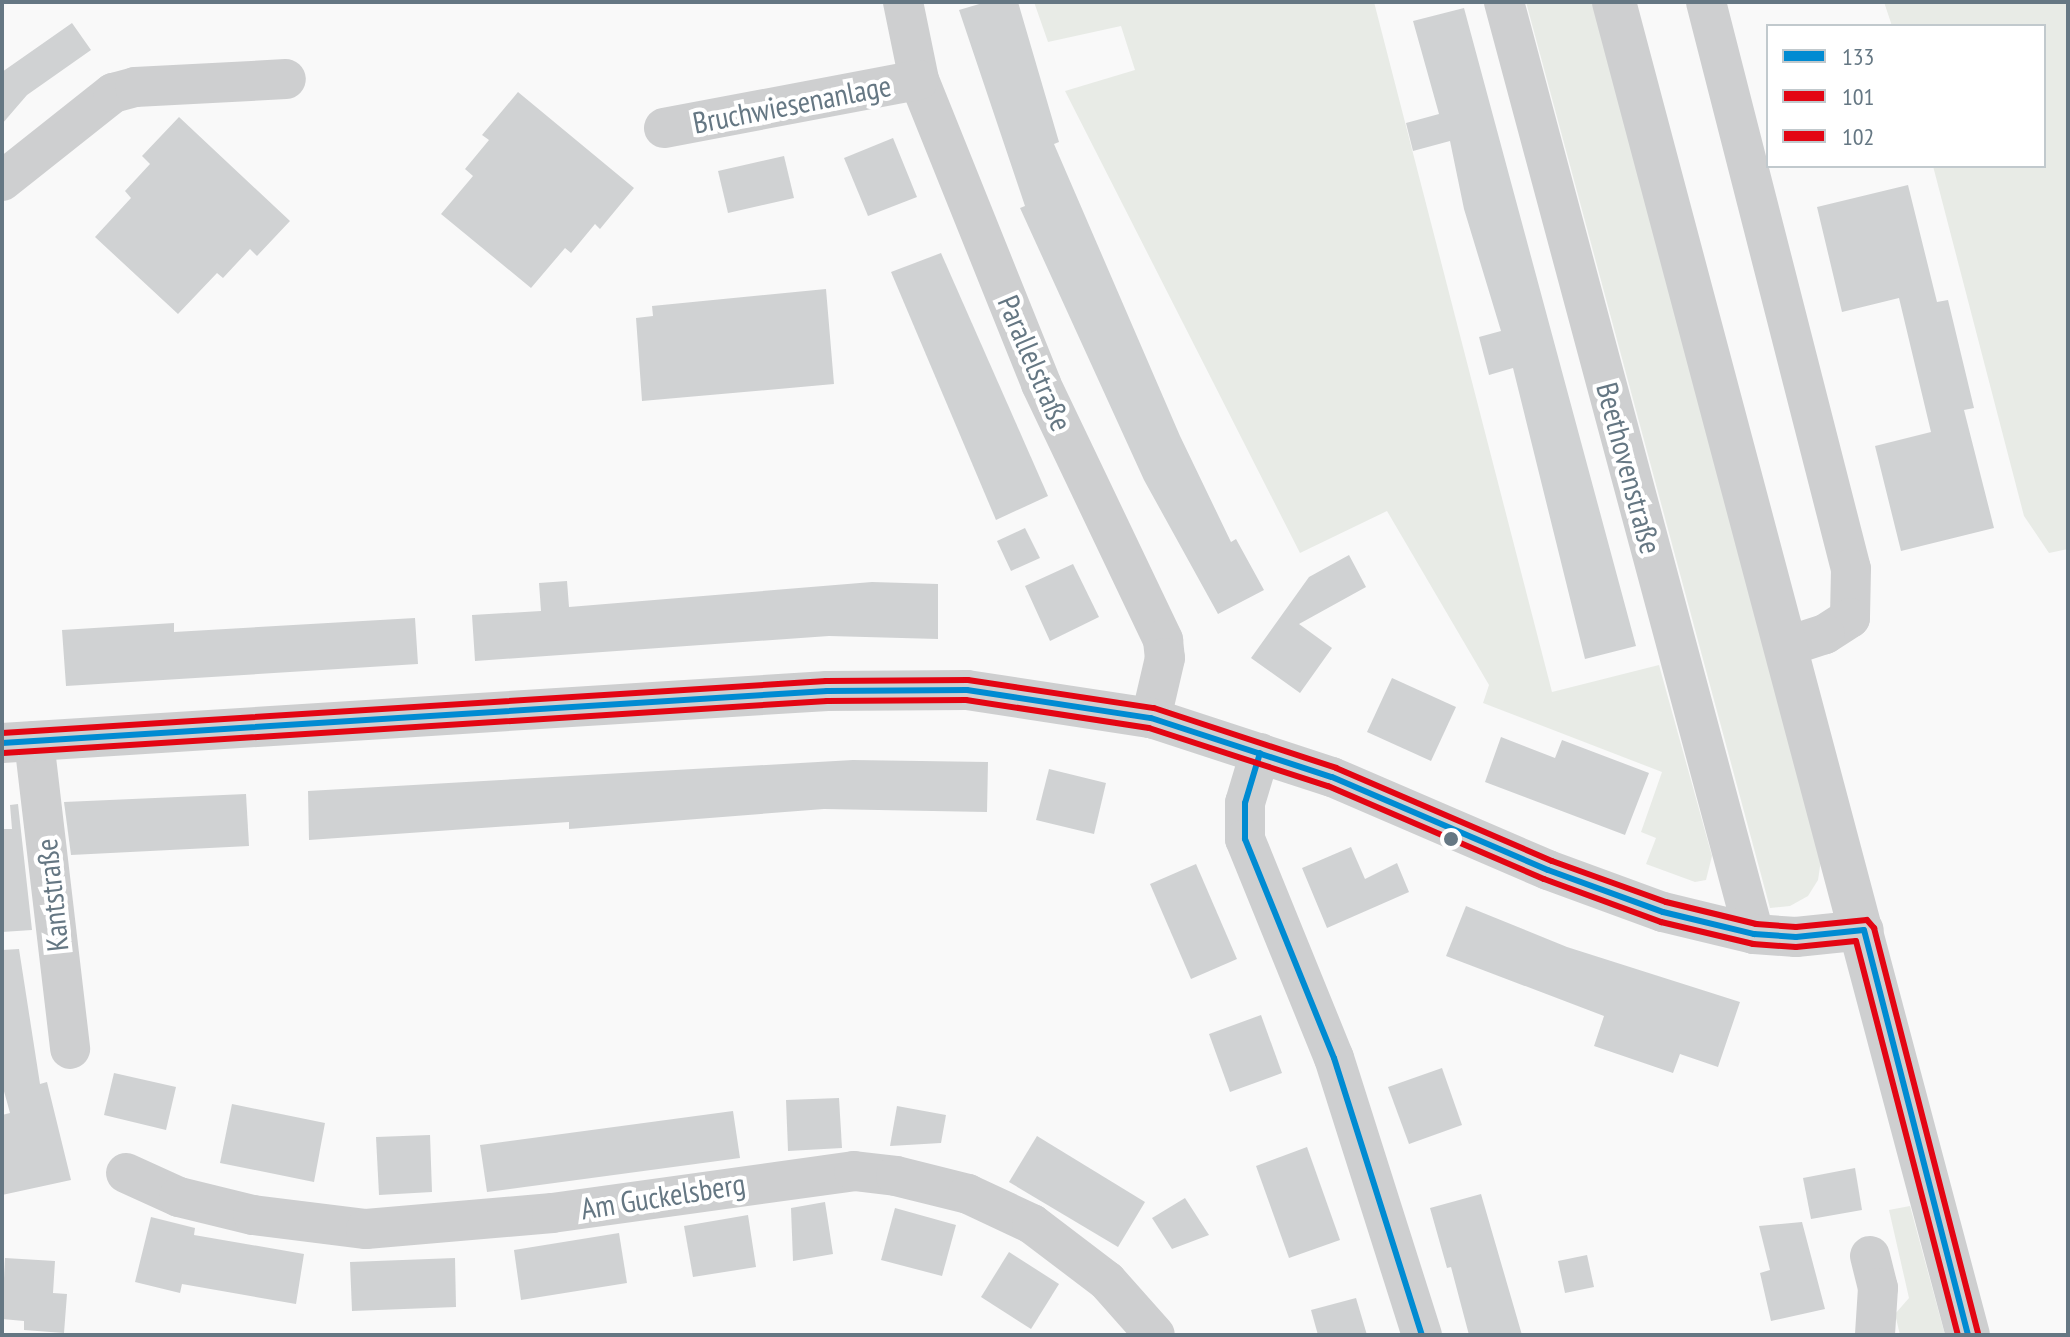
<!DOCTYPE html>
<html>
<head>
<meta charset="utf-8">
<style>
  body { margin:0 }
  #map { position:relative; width:2070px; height:1337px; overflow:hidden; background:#f9f9f9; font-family:"PT Sans Narrow",sans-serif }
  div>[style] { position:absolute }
  .green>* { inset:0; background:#e8ebe6 }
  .building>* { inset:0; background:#d0d2d3 }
  .minor>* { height:40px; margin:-20px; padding:0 20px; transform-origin:20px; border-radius:20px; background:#cecfd0 }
  .tertiary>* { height:44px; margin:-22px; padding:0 22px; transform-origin:22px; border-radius:22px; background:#cecfd0 }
  .bus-1>* { height:6px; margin:-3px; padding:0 3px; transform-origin:3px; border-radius:3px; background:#008bd2 }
  .bus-2>* { height:6px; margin:-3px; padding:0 3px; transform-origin:3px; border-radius:3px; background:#e30513 }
  .bus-3>* { height:6px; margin:-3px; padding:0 3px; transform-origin:3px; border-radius:3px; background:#e30513 }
  .dots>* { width:22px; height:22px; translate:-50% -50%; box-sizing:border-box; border:4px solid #fff; border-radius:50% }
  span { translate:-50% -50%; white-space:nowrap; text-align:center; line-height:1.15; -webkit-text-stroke:8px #fff; paint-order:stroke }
  .street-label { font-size:30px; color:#657783 }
  .frame { position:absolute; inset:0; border:4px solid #657783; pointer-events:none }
  .legend { position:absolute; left:1766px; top:24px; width:280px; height:144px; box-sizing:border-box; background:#fff; border:2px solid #c1c9cd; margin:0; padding:10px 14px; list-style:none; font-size:24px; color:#657783 }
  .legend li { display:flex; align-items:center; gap:16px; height:40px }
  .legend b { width:40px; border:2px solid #c1c9cd }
</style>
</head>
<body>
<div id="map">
  <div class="green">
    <i style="clip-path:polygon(1034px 2px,1374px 2px,1552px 692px,1659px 665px,1712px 856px,1706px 880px,1695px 882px,1646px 864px,1656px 838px,1641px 832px,1662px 772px,1483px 703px,1489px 685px,1387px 511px,1300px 553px,1065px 91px,1135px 70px,1121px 26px,1048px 42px)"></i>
    <i style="clip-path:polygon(1526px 2px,1592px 2px,1821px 860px,1818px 880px,1808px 896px,1790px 906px,1770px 908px)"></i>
    <i style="clip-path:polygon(1884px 2px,2068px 2px,2068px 549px,2049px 553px,2024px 516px,1933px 166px,2044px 166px,2044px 26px,1892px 26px)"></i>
    <i style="clip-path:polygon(1910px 1206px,1945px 1335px,1900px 1335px,1895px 1314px,1909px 1298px,1889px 1210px)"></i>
  </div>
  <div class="building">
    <i style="clip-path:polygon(986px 2px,1018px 2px,1059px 142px,1054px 144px,1180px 436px,1231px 542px,1236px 539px,1264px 590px,1218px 614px,1144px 480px,1020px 208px,1025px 206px,959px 10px)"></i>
    <i style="clip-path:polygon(1464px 8px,1636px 646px,1585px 659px,1513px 368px,1489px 375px,1479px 337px,1501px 331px,1464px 209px,1450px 141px,1413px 151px,1406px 123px,1439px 114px,1413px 21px)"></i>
    <i style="clip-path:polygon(72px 23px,91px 50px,27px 95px,2px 124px,2px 72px)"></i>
    <i style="clip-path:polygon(518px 92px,634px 188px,600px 229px,595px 224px,571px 253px,565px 248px,531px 288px,441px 214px,473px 176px,465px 169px,489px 140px,482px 135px)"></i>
    <i style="clip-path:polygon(179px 117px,290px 221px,257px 256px,250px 249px,223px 278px,217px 273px,178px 314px,95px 237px,131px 198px,125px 191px,150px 164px,142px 156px)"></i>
    <i style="clip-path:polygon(893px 138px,917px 197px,868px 216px,844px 158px)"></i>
    <i style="clip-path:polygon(784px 156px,794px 198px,728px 213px,718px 171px)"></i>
    <i style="clip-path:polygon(1908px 185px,1937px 302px,1948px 300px,1974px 408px,1964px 410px,1994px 528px,1901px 551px,1875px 446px,1931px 432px,1899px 298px,1842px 312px,1817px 207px)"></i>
    <i style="clip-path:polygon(941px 253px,1048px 496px,996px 520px,891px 272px)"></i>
    <i style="clip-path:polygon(826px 289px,834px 384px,642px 401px,636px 318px,653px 316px,652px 306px)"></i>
    <i style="clip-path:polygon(1025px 528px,1040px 558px,1011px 571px,997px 541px)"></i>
    <i style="clip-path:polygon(1349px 555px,1366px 587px,1299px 624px,1332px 648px,1300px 693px,1251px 658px,1309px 577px)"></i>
    <i style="clip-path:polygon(1073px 564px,1099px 617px,1050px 641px,1025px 586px)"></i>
    <i style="clip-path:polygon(567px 581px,569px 607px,872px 582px,938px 584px,938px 639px,829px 636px,475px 661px,472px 615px,541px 611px,539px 583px)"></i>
    <i style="clip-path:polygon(415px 618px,418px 664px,66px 686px,62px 630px,174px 623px,174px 632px)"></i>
    <i style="clip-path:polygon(1392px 678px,1456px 707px,1431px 761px,1367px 732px)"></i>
    <i style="clip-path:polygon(1501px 737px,1555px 758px,1562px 740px,1649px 773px,1625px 835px,1485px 782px)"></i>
    <i style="clip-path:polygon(853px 760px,988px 762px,987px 812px,824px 809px,569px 829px,569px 822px,309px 840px,308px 791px)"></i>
    <i style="clip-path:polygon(1049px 769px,1106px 783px,1094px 834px,1036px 820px)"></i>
    <i style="clip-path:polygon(246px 794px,249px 846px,71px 855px,64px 802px)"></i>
    <i style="clip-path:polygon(18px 804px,32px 930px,2px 932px,2px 829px,12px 829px,10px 805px)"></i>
    <i style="clip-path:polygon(1351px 847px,1365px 879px,1397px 863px,1409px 892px,1327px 928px,1302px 868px)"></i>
    <i style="clip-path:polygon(1196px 864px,1237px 959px,1191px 979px,1150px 884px)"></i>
    <i style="clip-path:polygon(1466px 906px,1567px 947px,1740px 1002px,1718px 1067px,1680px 1054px,1673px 1073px,1594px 1046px,1604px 1016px,1446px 956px)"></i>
    <i style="clip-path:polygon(19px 949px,40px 1084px,47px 1082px,71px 1180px,2px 1195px,2px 1115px,10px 1113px,2px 1084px,2px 950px)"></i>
    <i style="clip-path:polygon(1261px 1015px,1282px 1073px,1230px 1092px,1209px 1034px)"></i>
    <i style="clip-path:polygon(1442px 1068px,1462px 1125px,1409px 1144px,1388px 1087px)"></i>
    <i style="clip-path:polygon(114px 1073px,176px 1087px,166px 1130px,104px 1115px)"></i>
    <i style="clip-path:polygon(839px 1098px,842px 1148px,788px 1151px,786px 1100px)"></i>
    <i style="clip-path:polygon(232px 1104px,325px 1123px,314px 1182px,220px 1163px)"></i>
    <i style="clip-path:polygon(897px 1106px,946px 1115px,941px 1143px,890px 1146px)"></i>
    <i style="clip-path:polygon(733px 1111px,740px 1158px,487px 1192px,480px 1145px)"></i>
    <i style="clip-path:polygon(430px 1135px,432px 1192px,379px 1195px,376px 1137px)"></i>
    <i style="clip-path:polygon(1037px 1136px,1145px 1202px,1118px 1247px,1009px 1182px)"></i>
    <i style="clip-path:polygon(1307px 1147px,1340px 1240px,1289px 1258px,1256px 1166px)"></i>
    <i style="clip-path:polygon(1855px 1168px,1862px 1210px,1811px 1219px,1803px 1178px)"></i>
    <i style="clip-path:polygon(1481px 1194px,1522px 1335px,1469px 1335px,1451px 1267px,1447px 1268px,1430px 1208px)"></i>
    <i style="clip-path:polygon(1185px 1198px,1209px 1235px,1172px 1249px,1152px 1218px)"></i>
    <i style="clip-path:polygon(825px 1202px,833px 1254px,793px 1261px,791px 1208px)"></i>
    <i style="clip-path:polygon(895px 1208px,956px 1225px,942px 1276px,881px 1260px)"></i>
    <i style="clip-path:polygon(748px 1215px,756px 1267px,693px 1277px,684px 1226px)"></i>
    <i style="clip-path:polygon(151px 1217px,195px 1228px,194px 1235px,304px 1254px,296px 1304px,182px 1284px,180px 1293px,135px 1282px)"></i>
    <i style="clip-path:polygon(1802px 1222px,1825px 1309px,1771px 1321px,1760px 1273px,1770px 1270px,1759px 1226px)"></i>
    <i style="clip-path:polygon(619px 1233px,627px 1283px,521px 1300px,514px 1250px)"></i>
    <i style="clip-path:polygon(1009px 1252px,1059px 1284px,1031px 1329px,981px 1297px)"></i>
    <i style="clip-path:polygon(1587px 1255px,1594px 1287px,1565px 1293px,1558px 1261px)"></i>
    <i style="clip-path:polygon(5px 1258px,55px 1261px,53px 1293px,67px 1294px,64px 1333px,24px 1330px,24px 1321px,2px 1319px)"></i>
    <i style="clip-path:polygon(455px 1258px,456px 1307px,352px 1311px,350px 1262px)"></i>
    <i style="clip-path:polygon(1356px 1298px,1367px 1335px,1318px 1335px,1311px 1310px)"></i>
  </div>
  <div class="minor">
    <i style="left:903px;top:2px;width:80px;rotate:78.4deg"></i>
    <i style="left:919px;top:80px;width:328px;rotate:68.1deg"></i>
    <i style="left:1041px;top:384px;width:284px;rotate:64.5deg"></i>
    <i style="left:1163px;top:640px;width:18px;rotate:84deg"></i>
    <i style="left:1165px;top:658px;width:62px;rotate:103.1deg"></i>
    <i style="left:1504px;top:2px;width:965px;rotate:74.98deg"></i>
    <i style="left:1706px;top:2px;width:585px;rotate:75.66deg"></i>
    <i style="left:1851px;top:569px;width:49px;rotate:91.2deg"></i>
    <i style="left:1850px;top:618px;width:30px;rotate:147deg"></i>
    <i style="left:1825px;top:634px;width:40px;rotate:162deg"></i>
    <i style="left:664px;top:128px;width:259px;rotate:-10.7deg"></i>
    <i style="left:2px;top:181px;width:142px;rotate:-38.4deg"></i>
    <i style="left:113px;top:93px;width:23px;rotate:-15deg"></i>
    <i style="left:135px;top:87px;width:151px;rotate:-3deg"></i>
    <i style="left:34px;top:741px;width:310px;rotate:83.3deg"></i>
    <i style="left:2px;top:743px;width:827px;rotate:-3.61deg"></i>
    <i style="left:827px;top:691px;width:140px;rotate:-0.4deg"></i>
    <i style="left:967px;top:690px;width:186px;rotate:8.7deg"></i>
    <i style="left:1151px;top:718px;width:190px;rotate:18.1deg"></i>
    <i style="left:1332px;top:777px;width:235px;rotate:23.3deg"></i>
    <i style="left:1548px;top:870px;width:122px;rotate:20.1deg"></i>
    <i style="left:1663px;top:912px;width:94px;rotate:13.6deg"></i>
    <i style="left:1754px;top:934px;width:42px;rotate:4.1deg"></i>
    <i style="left:1796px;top:937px;width:68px;rotate:-5.9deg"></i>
    <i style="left:1260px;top:753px;width:52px;rotate:106.7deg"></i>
    <i style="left:1245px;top:803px;width:36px;rotate:90deg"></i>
    <i style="left:1245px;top:839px;width:236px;rotate:67.9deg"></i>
    <i style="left:1334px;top:1058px;width:291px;rotate:72.4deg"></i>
    <i style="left:126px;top:1173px;width:58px;rotate:24.4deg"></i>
    <i style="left:179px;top:1197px;width:76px;rotate:13.7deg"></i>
    <i style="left:253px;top:1215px;width:114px;rotate:7.1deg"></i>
    <i style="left:366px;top:1229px;width:187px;rotate:-4.9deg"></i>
    <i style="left:552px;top:1213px;width:305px;rotate:-7.9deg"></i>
    <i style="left:854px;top:1171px;width:42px;rotate:6.8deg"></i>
    <i style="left:896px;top:1176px;width:74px;rotate:14deg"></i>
    <i style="left:968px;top:1194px;width:71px;rotate:25.1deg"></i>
    <i style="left:1032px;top:1224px;width:94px;rotate:37.2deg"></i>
    <i style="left:1107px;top:1281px;width:72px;rotate:48.4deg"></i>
    <i style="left:1870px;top:1256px;width:33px;rotate:76deg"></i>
    <i style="left:1878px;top:1288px;width:47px;rotate:93.7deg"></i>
  </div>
  <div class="tertiary">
    <i style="left:1614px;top:2px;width:1379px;rotate:75.13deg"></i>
  </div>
  <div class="bus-1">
    <i style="left:2px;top:743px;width:827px;rotate:-3.61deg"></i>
    <i style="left:827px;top:691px;width:140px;rotate:-0.4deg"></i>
    <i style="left:967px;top:690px;width:186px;rotate:8.7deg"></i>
    <i style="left:1151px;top:718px;width:190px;rotate:18.1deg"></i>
    <i style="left:1332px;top:777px;width:235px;rotate:23.3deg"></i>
    <i style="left:1548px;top:870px;width:122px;rotate:20.1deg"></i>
    <i style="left:1663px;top:912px;width:94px;rotate:13.6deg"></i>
    <i style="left:1754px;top:934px;width:42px;rotate:4.1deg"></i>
    <i style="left:1796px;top:937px;width:68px;rotate:-5.9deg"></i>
    <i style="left:1864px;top:930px;width:418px;rotate:75.6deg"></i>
    <i style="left:1260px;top:753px;width:52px;rotate:106.7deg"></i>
    <i style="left:1245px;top:803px;width:36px;rotate:90deg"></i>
    <i style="left:1245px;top:839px;width:236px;rotate:67.9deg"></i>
    <i style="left:1334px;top:1058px;width:291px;rotate:72.4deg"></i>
  </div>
  <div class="bus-2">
    <i style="left:3px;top:753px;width:826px;rotate:-3.61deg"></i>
    <i style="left:827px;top:701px;width:139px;rotate:-0.4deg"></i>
    <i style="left:966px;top:700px;width:185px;rotate:8.7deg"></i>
    <i style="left:1149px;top:728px;width:188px;rotate:18deg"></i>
    <i style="left:1328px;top:786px;width:235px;rotate:23.3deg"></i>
    <i style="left:1544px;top:879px;width:125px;rotate:20.2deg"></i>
    <i style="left:1661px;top:922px;width:95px;rotate:13.4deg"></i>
    <i style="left:1753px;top:944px;width:43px;rotate:4deg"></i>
    <i style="left:1796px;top:947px;width:60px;rotate:-5.7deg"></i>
    <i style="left:1856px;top:941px;width:407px;rotate:75.5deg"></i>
  </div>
  <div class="bus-3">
    <i style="left:2px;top:733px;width:826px;rotate:-3.61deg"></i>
    <i style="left:826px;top:681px;width:142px;rotate:-0.4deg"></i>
    <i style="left:968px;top:680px;width:188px;rotate:8.6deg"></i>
    <i style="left:1154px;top:708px;width:192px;rotate:18.2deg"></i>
    <i style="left:1336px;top:768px;width:235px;rotate:23.3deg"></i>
    <i style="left:1552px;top:861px;width:121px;rotate:19.8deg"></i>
    <i style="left:1666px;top:902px;width:93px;rotate:13.7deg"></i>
    <i style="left:1756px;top:924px;width:40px;rotate:4.3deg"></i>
    <i style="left:1796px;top:927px;width:71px;rotate:-5.6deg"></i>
    <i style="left:1867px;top:920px;width:11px;rotate:49deg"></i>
    <i style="left:1874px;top:928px;width:418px;rotate:75.6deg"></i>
  </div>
  <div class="dots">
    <i style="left:1451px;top:839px;background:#657783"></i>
  </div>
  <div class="street-label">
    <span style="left:792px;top:104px;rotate:-11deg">Bruchwiesenanlage</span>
    <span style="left:1035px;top:363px;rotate:67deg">Parallelstraße</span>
    <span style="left:1629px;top:468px;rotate:75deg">Beethovenstraße</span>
    <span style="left:52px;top:895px;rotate:-96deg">Kantstraße</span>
    <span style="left:663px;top:1196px;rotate:-9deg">Am Guckelsberg</span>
  </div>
  <div class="frame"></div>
  <ul class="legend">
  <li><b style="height:10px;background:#008bd2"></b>133</li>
  <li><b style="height:10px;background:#e30513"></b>101</li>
  <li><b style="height:10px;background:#e30513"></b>102</li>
  </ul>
</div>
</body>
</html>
